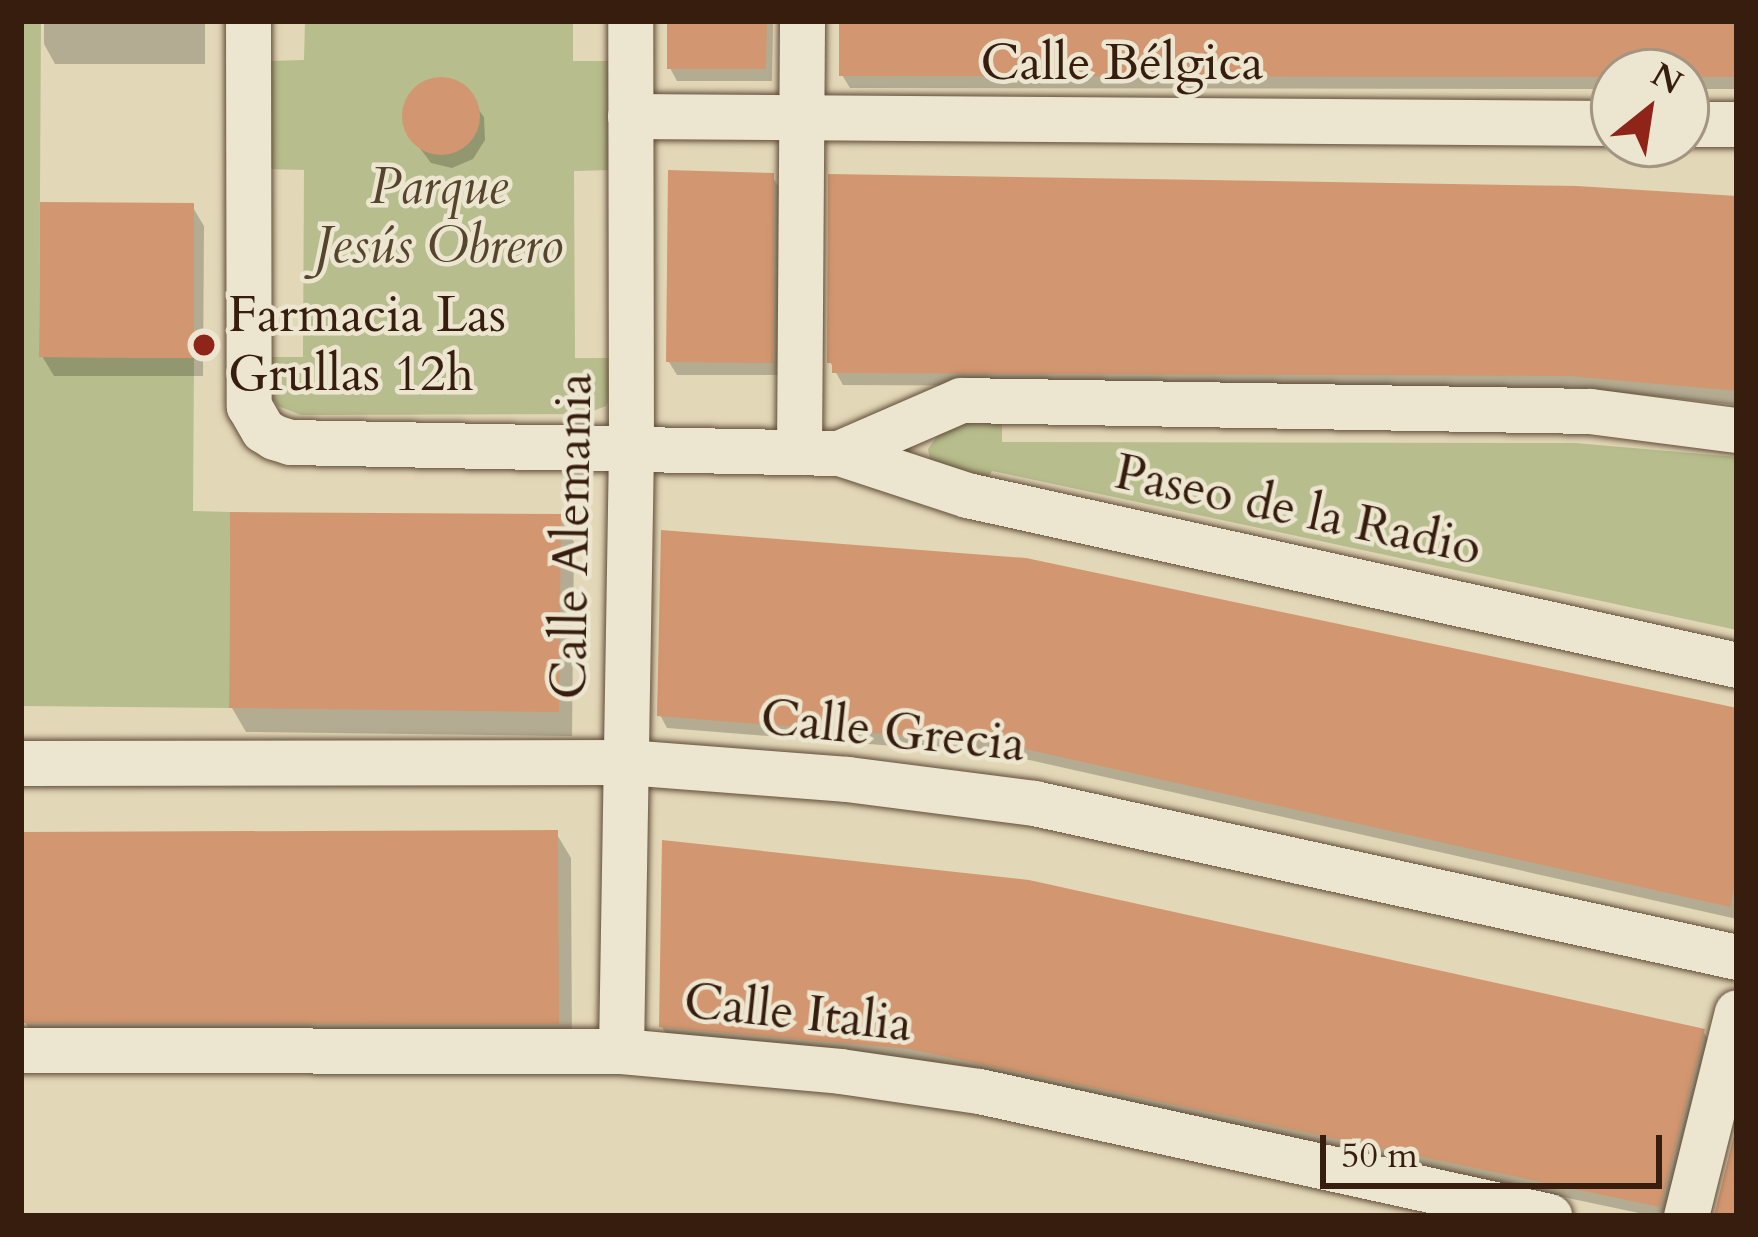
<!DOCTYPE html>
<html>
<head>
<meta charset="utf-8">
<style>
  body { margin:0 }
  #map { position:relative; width:1758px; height:1237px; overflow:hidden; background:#e2d7b7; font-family:Cardo,serif }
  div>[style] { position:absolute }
  .green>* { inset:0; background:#b7bd8c }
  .shadow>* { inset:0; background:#0003 }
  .building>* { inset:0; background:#d29770 }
  .round { border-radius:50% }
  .roads { filter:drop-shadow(0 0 3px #614c38) drop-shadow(0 0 3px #614c38) }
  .street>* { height:45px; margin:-22.5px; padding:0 22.5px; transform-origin:22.5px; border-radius:22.5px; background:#ece5d0 }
  .dots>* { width:33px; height:33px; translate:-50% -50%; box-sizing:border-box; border:6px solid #ece5d0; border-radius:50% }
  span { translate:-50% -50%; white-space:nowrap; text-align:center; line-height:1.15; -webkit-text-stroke:9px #ece5d0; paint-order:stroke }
  .street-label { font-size:51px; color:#361d0d }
  .park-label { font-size:51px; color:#56452d; font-style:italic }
  .poi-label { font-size:51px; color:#361d0d }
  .left { translate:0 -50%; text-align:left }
  .frame { position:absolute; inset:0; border:24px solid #361d0d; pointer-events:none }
  .north { position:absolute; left:1590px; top:48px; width:120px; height:120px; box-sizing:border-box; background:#ece5d0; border:3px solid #a39582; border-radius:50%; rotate:30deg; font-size:33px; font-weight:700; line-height:48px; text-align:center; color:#361d0d }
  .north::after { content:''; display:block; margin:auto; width:42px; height:54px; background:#8f2418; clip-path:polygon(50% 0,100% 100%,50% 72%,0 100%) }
  .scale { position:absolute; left:1320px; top:1135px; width:342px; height:54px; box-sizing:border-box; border:6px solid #361d0d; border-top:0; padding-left:15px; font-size:36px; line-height:42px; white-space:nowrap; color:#361d0d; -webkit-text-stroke:9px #ece5d0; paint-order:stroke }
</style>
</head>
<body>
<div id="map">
  <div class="green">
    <i style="clip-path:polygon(21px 21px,41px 21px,39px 357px,194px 358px,193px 511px,230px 512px,229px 708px,21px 706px)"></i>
    <i style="clip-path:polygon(305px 21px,573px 21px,573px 61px,612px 61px,613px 170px,574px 171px,575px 358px,614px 358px,614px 391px,606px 406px,585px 414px,301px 415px,278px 406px,265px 386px,265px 357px,303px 357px,304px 170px,266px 169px,268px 61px,304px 60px)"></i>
    <i style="clip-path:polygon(1002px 422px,1002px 442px,1575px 443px,1737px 457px,1737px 630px,992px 471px,984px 486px,931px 466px,928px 449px,940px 432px,959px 423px)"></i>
  </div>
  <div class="shadow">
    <i style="clip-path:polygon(44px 21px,205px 21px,205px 64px,55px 64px,44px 44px)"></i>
    <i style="clip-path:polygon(670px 21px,773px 21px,772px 81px,677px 81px,670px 68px)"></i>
    <i style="clip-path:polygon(842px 21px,1737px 21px,1737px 89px,1686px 89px,1686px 72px,1614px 72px,1614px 89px,850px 88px,842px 75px)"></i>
    <i style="clip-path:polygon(438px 79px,460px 85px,484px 117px,485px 140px,473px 159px,452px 168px,431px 163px,407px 131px,405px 108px,417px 88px)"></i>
    <i style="clip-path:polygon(772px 176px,780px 189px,778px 375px,677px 375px,669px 362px)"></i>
    <i style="clip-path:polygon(1737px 199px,1737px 405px,1578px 388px,843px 385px,830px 362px)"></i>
    <i style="clip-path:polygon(192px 206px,204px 226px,203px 376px,54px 376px,42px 356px)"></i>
    <i style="clip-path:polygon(560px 518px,574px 542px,572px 736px,246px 732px,232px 708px)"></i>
    <i style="clip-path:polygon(1737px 711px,1737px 919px,1007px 755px,667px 728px,660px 715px)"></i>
    <i style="clip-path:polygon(556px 833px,571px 858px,572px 1048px,39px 1047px,25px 1022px)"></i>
    <i style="clip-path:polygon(662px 1027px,1703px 1031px,1711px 1044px,1668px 1216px,1653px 1216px,918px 1061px,670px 1040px)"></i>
  </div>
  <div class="building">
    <i style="clip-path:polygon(667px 21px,767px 21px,766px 69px,667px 69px)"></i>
    <i style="clip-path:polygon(839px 21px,1737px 21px,1737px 77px,1686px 77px,1686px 72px,1614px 72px,1614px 77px,839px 76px)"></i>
    <i class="round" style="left:402px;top:77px;width:78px;height:78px"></i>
    <i style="clip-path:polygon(668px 170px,774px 173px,773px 363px,666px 362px)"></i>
    <i style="clip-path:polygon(828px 174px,1577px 186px,1737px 196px,1737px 391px,1569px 376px,832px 373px,832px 363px,827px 363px)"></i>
    <i style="clip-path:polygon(40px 202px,194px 203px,194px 358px,39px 357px)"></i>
    <i style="clip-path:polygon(230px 512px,561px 514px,559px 712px,229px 708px)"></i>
    <i style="clip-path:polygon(661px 530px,1026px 558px,1737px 708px,1737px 873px,1730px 907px,998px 743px,657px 716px)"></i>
    <i style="clip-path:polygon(558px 830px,559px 1024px,22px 1023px,21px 832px)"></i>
    <i style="clip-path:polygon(662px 840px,1029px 880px,1705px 1029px,1660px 1207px,909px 1049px,659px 1027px)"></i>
    <i style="clip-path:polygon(1737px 1123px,1737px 1216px,1714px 1216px)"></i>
  </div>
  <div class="roads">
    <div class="street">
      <i style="left:248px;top:21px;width:385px;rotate:89.9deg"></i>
      <i style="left:249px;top:406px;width:28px;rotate:60deg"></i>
      <i style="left:263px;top:430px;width:13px;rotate:32deg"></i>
      <i style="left:274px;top:437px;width:17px;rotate:17deg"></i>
      <i style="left:290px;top:442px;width:549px;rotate:1.15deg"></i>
      <i style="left:839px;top:453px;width:135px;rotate:18.2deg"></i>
      <i style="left:967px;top:495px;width:789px;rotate:12.45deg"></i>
      <i style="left:630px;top:116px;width:984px;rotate:0.41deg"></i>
      <i style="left:1686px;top:124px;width:51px"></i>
      <i style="left:799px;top:452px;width:431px;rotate:-89.6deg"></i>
      <i style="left:839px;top:453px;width:133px;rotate:-23.5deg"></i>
      <i style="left:961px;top:400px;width:629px;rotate:1deg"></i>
      <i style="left:1590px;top:411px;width:148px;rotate:7.4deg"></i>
      <i style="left:21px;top:763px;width:605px;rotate:-0.09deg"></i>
      <i style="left:626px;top:762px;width:222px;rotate:4.4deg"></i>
      <i style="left:847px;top:779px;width:189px;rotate:7.3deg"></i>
      <i style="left:1034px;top:803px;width:720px;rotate:12.36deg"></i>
      <i style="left:21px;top:1050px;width:600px;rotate:0.1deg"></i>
      <i style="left:621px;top:1051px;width:220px;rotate:5.2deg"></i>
      <i style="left:840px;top:1071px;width:140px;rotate:8.2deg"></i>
      <i style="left:979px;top:1091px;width:584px;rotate:12.37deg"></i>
      <i style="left:621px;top:1051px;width:601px;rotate:-89.05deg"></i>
      <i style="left:631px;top:450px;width:429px;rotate:-90.1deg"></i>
      <i style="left:1686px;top:1216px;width:210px;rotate:-76deg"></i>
    </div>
  </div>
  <div class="dots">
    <i style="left:204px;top:345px;background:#8f2418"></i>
  </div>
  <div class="street-label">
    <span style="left:1122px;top:63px">Calle Bélgica</span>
    <span style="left:1298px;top:510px;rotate:12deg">Paseo de la Radio</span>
    <span style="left:572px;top:536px;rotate:-89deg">Calle Alemania</span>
    <span style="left:893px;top:731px;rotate:6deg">Calle Grecia</span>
    <span style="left:798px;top:1013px;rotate:6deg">Calle Italia</span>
  </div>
  <div class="park-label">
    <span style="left:439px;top:217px">Parque<br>Jesús Obrero</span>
  </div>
  <div class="poi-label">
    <span class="left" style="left:228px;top:345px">Farmacia Las<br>Grullas 12h</span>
  </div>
  <div class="frame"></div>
  <div class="north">N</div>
  <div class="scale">50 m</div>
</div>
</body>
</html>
